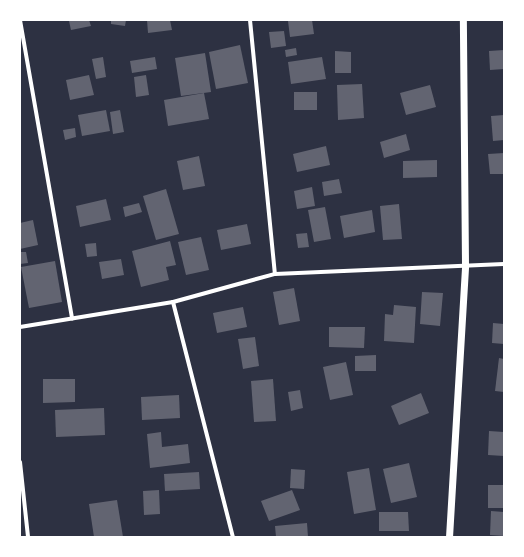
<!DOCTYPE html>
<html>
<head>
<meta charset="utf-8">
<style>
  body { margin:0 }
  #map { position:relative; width:524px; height:557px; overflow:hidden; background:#2d3142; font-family:"Playfair Display",serif }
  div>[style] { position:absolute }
  .building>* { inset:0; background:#626471 }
  .minor>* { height:4px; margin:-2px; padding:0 2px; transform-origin:2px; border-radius:2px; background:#fff }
  .tertiary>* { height:7px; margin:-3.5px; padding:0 3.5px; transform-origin:3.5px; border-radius:3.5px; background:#fff }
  span { translate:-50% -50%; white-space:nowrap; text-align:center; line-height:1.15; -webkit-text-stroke:3px #fff; paint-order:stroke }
  .frame { position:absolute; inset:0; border:21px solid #fff; pointer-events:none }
</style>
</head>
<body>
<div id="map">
  <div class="building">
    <i style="clip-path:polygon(89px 20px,91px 26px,71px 30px,69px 21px)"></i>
    <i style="clip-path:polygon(111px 20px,126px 20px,125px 26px,111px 24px)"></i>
    <i style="clip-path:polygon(147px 20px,170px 20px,172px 30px,148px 33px)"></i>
    <i style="clip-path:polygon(312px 20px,314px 34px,290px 37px,288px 21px)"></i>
    <i style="clip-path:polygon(284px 31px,286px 46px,271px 48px,269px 32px)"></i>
    <i style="clip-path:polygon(240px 45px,248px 83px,216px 89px,209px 52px)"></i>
    <i style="clip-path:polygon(296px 48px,297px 55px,286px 57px,285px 50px)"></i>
    <i style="clip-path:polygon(504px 50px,504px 69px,490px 70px,489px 51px)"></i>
    <i style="clip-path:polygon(335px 51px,351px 52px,351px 73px,335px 73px)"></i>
    <i style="clip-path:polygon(205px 53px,211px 92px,181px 96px,175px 58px)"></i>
    <i style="clip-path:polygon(103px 57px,106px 77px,96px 79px,92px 59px)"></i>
    <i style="clip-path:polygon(155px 57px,157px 69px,132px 73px,130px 61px)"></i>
    <i style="clip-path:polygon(322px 57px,326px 79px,291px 84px,288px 62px)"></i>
    <i style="clip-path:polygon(89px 75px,94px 95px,70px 100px,66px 80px)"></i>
    <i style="clip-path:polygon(146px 75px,149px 95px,136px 97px,134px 77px)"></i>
    <i style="clip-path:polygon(362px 84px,364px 118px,338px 120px,337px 85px)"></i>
    <i style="clip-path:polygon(430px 85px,436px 107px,406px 115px,400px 93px)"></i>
    <i style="clip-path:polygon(294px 92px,317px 92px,317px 110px,294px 110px)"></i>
    <i style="clip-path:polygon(204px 93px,209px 119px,168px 126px,164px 100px)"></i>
    <i style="clip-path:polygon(106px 110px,110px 131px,82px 136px,78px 115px)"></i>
    <i style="clip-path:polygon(120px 110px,124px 132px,113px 134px,110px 112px)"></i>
    <i style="clip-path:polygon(504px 115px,504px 140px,493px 141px,491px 116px)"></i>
    <i style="clip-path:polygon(75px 128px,76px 137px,65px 140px,63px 130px)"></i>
    <i style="clip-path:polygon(406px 134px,410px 150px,384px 158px,380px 142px)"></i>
    <i style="clip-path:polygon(326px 146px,330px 165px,297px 172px,293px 154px)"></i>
    <i style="clip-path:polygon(504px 153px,504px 174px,490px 174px,488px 154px)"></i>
    <i style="clip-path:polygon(199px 156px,205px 186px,183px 190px,177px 161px)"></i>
    <i style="clip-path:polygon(437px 160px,437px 177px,403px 178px,403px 161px)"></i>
    <i style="clip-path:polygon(339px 179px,342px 193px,324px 196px,322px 182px)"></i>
    <i style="clip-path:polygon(312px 187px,315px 206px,297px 209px,294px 191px)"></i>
    <i style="clip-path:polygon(166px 189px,179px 234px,156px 240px,143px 196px)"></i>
    <i style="clip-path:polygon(106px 199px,111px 220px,80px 227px,76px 206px)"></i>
    <i style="clip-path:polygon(139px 203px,142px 212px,125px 217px,123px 207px)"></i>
    <i style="clip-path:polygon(399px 204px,402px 239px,383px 240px,380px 206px)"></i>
    <i style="clip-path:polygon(325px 207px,331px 239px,314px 242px,308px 210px)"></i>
    <i style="clip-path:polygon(372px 210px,375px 232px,344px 238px,340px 216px)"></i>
    <i style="clip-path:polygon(33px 220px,38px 245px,20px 249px,20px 223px)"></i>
    <i style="clip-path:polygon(247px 224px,251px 244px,221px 250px,217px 230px)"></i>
    <i style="clip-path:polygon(307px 233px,309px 247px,298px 248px,296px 234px)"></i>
    <i style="clip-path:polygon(201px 237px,209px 270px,186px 275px,178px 242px)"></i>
    <i style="clip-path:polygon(170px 241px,176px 265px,166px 267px,169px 280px,141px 287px,132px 251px)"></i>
    <i style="clip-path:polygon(96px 243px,97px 256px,87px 257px,85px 244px)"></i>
    <i style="clip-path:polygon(20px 252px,26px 252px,28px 263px,20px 264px)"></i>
    <i style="clip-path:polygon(121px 259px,124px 275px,102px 279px,99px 262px)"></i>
    <i style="clip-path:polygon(55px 261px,62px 302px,29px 308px,21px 267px)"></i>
    <i style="clip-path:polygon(294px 288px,300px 321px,279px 325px,273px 292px)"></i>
    <i style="clip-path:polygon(422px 292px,443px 293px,440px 326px,420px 324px)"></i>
    <i style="clip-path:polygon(394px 305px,416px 307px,414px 343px,384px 341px,385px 314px,393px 315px)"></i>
    <i style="clip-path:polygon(243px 307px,247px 327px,217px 333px,213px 313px)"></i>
    <i style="clip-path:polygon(493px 323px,504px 324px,504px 344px,492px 343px)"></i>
    <i style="clip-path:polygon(329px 327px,365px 327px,364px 348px,329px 347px)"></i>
    <i style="clip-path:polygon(255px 337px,259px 366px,243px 369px,238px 339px)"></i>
    <i style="clip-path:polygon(376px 355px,376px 371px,355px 371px,355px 356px)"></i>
    <i style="clip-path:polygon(499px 358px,504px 359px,504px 392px,495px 391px)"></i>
    <i style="clip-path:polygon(346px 362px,353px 395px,330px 400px,323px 367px)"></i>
    <i style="clip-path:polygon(43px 379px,75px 379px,75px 402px,43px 403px)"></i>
    <i style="clip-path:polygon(273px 379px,276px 421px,254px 422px,251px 381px)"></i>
    <i style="clip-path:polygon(300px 390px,303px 408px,291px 411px,288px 392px)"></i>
    <i style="clip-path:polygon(421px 393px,429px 413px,399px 425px,391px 406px)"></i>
    <i style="clip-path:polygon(179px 395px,180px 418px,142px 420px,141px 397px)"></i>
    <i style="clip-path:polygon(104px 408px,105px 435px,56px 437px,55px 410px)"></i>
    <i style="clip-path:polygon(489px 431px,504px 432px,504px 456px,488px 455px)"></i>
    <i style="clip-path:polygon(161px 432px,162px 447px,188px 444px,190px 463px,150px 468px,147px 434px)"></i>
    <i style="clip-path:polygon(409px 463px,417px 497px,391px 503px,383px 469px)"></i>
    <i style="clip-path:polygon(369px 468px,376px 510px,354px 514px,347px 472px)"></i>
    <i style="clip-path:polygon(291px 469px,305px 470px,304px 489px,290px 488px)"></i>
    <i style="clip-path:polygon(199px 472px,200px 489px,165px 491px,164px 474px)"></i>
    <i style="clip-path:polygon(488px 485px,504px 485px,504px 508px,488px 508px)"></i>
    <i style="clip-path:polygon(159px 490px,160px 514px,144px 515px,143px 491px)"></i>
    <i style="clip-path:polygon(292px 490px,300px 510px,269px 521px,261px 501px)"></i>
    <i style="clip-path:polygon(117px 500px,123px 537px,94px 537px,89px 504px)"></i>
    <i style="clip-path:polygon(491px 511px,504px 512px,504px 536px,490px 535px)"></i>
    <i style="clip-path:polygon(379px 512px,408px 512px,409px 531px,379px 531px)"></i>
    <i style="clip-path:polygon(307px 523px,308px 537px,276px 537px,275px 526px)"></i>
  </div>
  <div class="minor">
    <i style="left:20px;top:20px;width:303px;rotate:80.1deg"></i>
    <i style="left:250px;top:20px;width:255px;rotate:84.4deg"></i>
    <i style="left:173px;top:302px;width:243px;rotate:75.7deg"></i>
    <i style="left:20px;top:327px;width:155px;rotate:-9.3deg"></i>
    <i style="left:173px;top:302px;width:106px;rotate:-15.4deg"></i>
    <i style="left:275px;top:274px;width:229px;rotate:-2.5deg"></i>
    <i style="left:20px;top:462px;width:75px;rotate:83.9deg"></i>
  </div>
  <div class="tertiary">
    <i style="left:449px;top:537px;width:273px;rotate:-86.6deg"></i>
    <i style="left:465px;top:264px;width:244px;rotate:-90.5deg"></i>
  </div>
  <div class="frame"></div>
</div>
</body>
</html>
